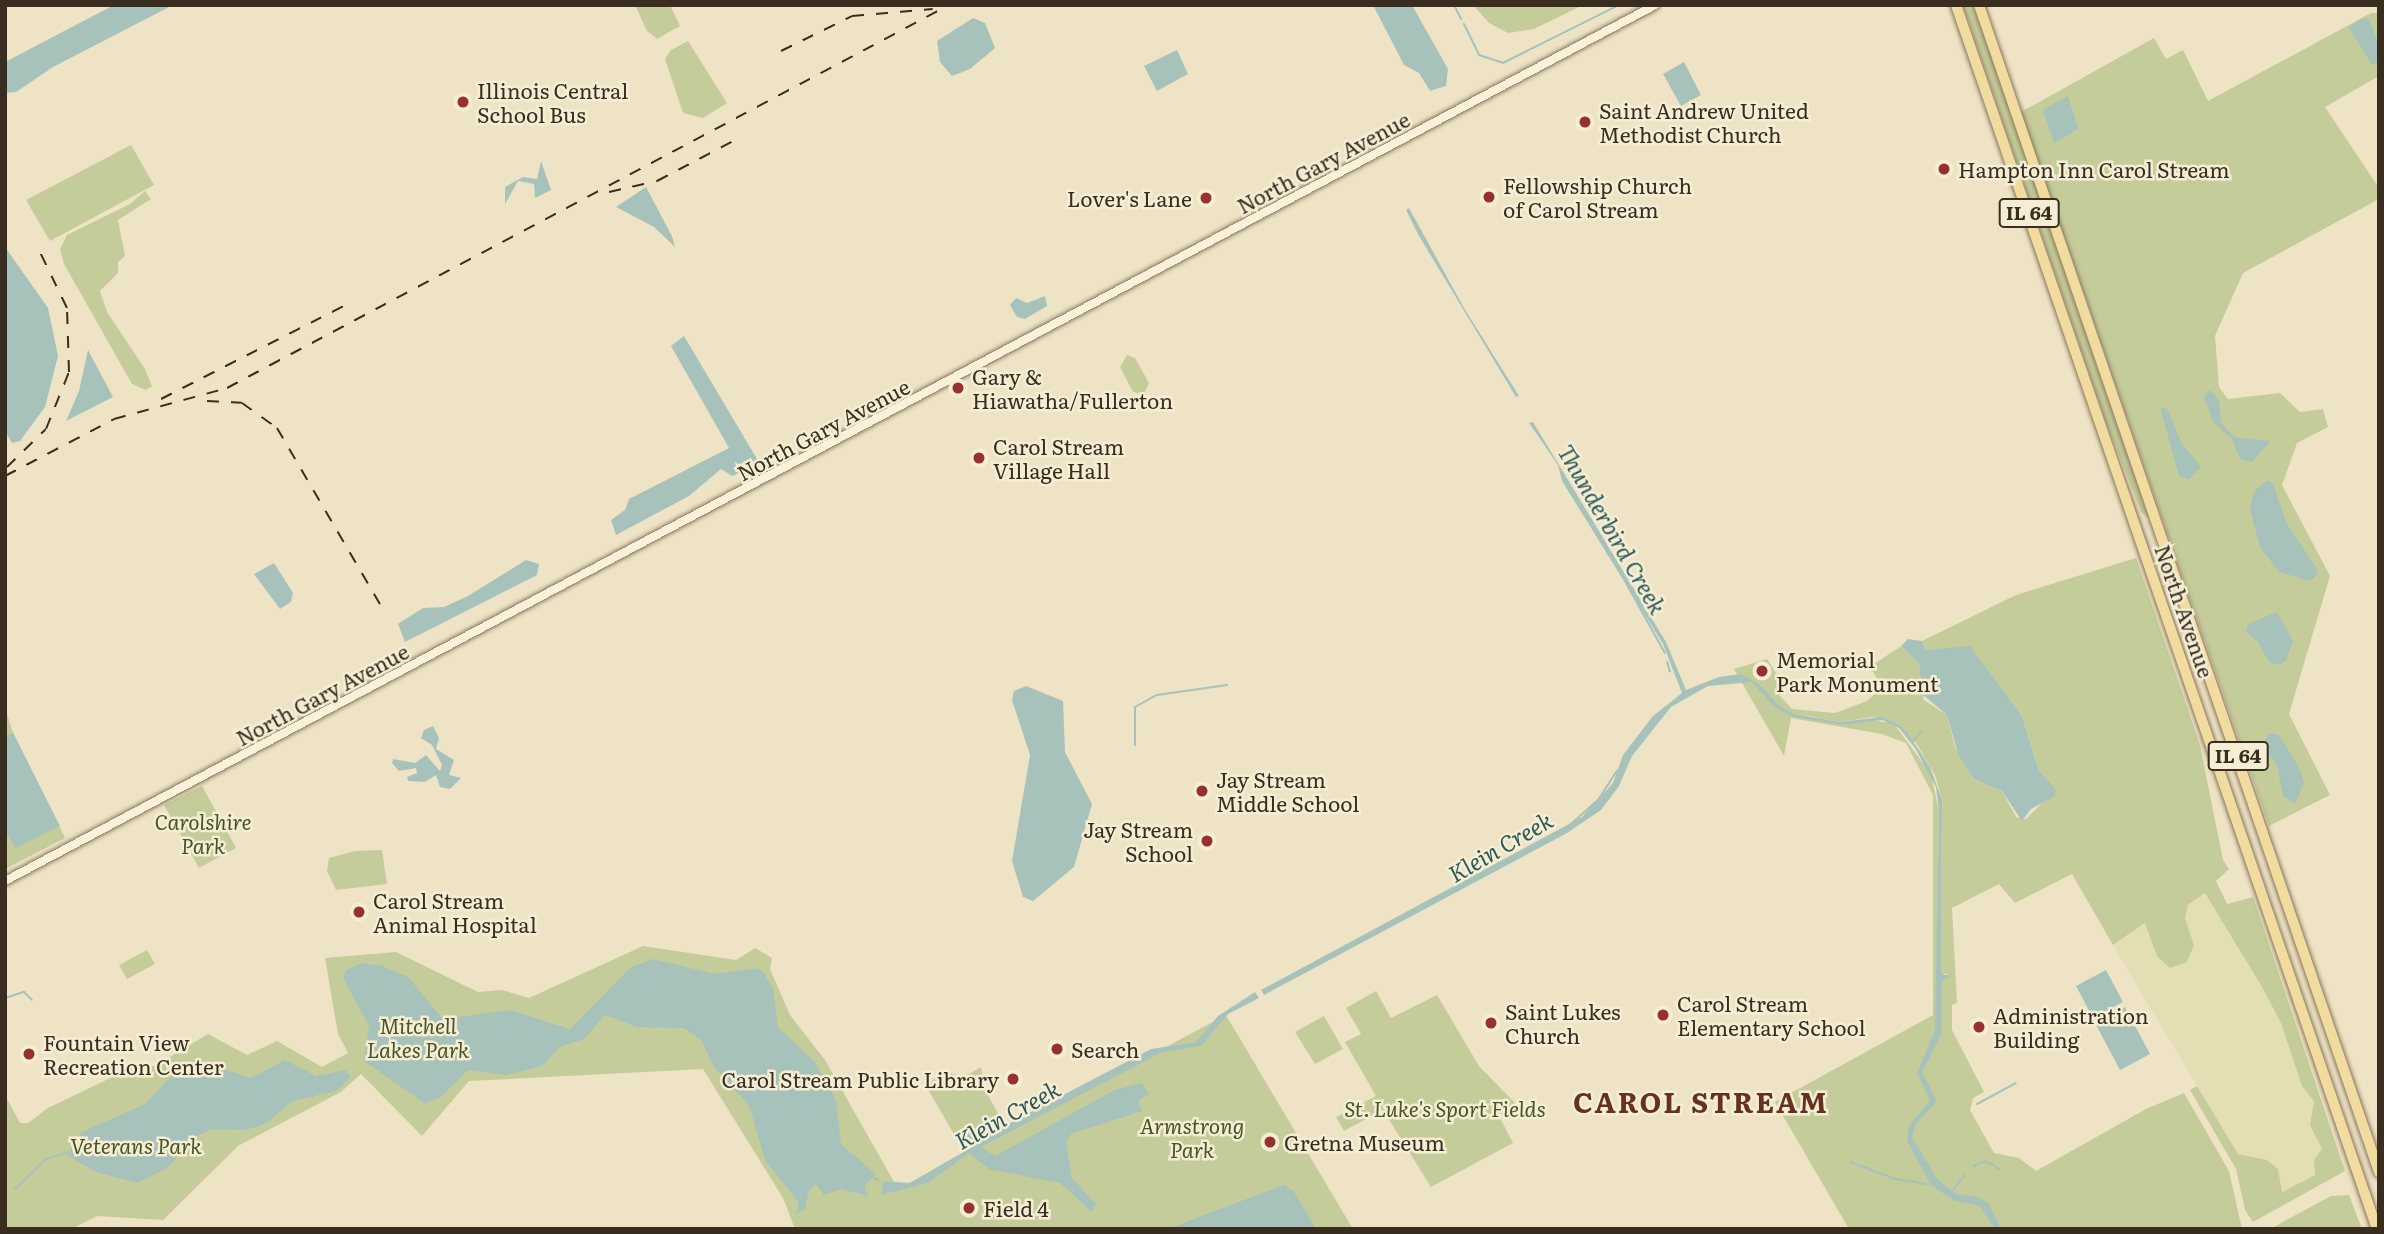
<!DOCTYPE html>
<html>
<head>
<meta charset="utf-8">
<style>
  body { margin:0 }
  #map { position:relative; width:2384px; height:1234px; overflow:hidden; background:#eee4c5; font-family:Literata,serif }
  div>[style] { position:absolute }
  .farmland>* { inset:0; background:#e4deb3 }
  .green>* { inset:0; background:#c4cc99 }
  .water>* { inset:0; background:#a7c2bb }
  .stream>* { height:2px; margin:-1px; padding:0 1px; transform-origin:1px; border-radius:1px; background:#a7c2bb }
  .roads { filter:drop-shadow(0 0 2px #89765b) drop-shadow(0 0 2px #89765b) }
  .minor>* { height:8px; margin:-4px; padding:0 4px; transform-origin:4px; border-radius:4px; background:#f9f1d9 }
  .major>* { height:10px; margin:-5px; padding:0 5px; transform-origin:5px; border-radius:5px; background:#f1db9e }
  .rail>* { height:2px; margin-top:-1px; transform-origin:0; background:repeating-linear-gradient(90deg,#392d1f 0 12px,transparent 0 24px) }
  .dots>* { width:19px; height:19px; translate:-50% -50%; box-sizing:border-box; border:4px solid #f5eed5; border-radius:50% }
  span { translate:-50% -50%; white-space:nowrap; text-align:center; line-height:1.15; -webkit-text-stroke:5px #f5eed5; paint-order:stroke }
  .shield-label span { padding:2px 5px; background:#f5eed5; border:2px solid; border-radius:5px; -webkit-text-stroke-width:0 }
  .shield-label { font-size:19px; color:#392d1f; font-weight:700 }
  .poi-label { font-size:21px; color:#392d1f }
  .left { translate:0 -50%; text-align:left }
  .right { translate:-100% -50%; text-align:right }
  .street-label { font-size:21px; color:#392d1f }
  .park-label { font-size:21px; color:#475626; font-style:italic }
  .water-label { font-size:23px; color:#2e5958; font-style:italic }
  .district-label { font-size:28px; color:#66311f; font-weight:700; letter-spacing:2px }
  .frame { position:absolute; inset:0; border:7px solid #392d1f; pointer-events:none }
</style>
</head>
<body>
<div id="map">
  <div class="farmland">
    <i style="clip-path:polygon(2205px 892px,2262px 987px,2281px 1023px,2302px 1086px,2314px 1101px,2310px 1125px,2322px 1149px,2314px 1160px,2315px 1175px,2281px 1192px,2267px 1160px,2238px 1154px,2113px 945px,2145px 923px,2194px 945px,2185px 918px,2188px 904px)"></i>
  </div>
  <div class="green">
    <i style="clip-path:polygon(635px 5px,670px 5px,680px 26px,657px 39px,647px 31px)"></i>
    <i style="clip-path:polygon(1473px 5px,1583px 5px,1534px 29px,1508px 33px,1489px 23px)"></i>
    <i style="clip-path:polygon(1963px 5px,1972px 5px,1981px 26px,2149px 519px,2141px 512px,2104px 416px)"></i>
    <i style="clip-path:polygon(2371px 13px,2379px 13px,2379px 76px,2325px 107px,2379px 188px,2379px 199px,2243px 273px,2215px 336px,2219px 387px,2228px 399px,2280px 393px,2300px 412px,2323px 409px,2328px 427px,2297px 443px,2282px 485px,2330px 576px,2289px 714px,2330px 795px,2269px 826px,2021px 112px,2154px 38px,2166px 59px,2183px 50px,2208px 101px)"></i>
    <i style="clip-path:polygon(688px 41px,727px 103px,703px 118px,683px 113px,665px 59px,671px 50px)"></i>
    <i style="clip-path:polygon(131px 145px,154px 185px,50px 241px,26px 200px)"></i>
    <i style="clip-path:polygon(145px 191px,151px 199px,118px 220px,125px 256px,118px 262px,118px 273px,100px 291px,107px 312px,145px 369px,152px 386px,146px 390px,132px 384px,64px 264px,60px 249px,67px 235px,130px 204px)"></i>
    <i style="clip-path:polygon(1127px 355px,1135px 358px,1149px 383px,1144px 394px,1133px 392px,1120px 367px)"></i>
    <i style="clip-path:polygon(evenodd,2136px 558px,2200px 745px,2223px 860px,2229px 869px,2216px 881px,2227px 904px,2253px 897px,2345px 1171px,2253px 1222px,2245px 1210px,2236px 1169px,2190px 1090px,2197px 1086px,2238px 1154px,2267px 1160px,2278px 1169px,2282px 1192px,2315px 1175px,2314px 1160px,2322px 1149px,2310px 1125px,2314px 1101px,2302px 1086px,2281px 1023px,2262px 987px,2205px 893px,2188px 905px,2185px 918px,2194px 945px,2187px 962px,2170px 968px,2157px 956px,2145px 923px,2113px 945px,2072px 874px,2015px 903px,1999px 884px,1952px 908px,1957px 1003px,1952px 1005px,1952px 1030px,1984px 1092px,1973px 1098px,1970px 1110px,1994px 1153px,2019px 1158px,2036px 1171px,2146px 1109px,2184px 1093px,2229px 1171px,2242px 1229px,1849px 1229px,1775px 1102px,1933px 1015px,1933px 795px,1906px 743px,1882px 734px,1791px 718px,1784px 756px,1734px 669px,1767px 659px,1781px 681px,1780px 696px,1792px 709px,1835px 713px,1867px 701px,1882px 687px,1870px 667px,1901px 646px,1919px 664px,1924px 700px,1947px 715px,1955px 747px,1974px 779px,2002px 791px,2016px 817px,2026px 819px,2056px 789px,2039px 771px,2022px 716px,1970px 647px,1925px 650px,1922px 641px,2016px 595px,2136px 558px,1792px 713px,1840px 722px,1873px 717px,1896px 723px,1916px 743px,1935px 775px,1942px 800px,1941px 968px,1942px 974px,1948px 974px,1942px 981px,1941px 1017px,1936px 1016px,1939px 812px,1931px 774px,1894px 724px,1873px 720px,1845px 725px,1792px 713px)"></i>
    <i style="clip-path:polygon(5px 707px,12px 730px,65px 838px,5px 869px)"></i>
    <i style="clip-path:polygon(202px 786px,236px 848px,199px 868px,164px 805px)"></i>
    <i style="clip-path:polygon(382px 850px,387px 884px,336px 890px,327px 871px,329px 858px,355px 851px)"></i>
    <i style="clip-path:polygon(643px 946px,736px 960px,755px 948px,772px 958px,770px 969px,790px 1015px,825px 1060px,898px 1189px,1226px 1015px,1353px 1229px,795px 1229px,783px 1198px,703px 1069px,469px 1081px,422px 1136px,361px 1074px,341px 1092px,238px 1146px,163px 1220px,97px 1216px,72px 1229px,5px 1229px,5px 1095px,20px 1123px,28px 1123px,48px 1108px,129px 1069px,155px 1066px,208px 1034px,247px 1055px,277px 1041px,322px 1067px,348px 1053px,338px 1034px,325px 958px,396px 952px,478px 992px,502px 990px,529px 998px)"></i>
    <i style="clip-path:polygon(147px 950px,155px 964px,127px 979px,119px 965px)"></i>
    <i style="clip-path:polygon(1376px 991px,1391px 1018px,1437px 995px,1479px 1066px,1516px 1104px,1499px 1116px,1513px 1143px,1431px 1187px,1383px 1110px,1344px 1131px,1336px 1117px,1376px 1096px,1345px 1042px,1361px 1034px,1346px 1008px)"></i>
    <i style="clip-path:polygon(1324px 1016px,1343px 1049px,1315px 1064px,1295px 1032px)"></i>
    <i style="clip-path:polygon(981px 1067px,984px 1088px,999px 1115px,961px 1137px,959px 1143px,926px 1086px,943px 1071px,964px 1077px)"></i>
    <i style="clip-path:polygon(2349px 1195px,2362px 1229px,2270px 1229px,2331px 1196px)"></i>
  </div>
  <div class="water">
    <i style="clip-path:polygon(114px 5px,173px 5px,53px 67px,16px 92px,5px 93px,5px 62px)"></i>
    <i style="clip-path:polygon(1373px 5px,1412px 5px,1448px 69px,1446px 86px,1430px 91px,1419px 73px,1404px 65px)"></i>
    <i style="clip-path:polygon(973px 18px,985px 23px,995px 48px,970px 69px,952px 76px,940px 62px,937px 41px)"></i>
    <i style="clip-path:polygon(2361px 19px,2369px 19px,2378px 43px,2379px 61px,2372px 65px,2349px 28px)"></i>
    <i style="clip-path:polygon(1177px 50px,1188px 74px,1157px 91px,1144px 66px)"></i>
    <i style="clip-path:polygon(1684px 62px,1701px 95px,1681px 106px,1663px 74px)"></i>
    <i style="clip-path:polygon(2068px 96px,2078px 129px,2054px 143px,2043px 110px)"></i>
    <i style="clip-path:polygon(541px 161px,551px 190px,535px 198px,534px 184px,518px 181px,505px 204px,505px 187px,523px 177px,537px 179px)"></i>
    <i style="clip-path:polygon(646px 187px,672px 236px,675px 247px,654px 227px,616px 207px)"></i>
    <i style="clip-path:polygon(1409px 208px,1464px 308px,1519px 396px,1516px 397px,1419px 236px,1406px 210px)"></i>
    <i style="clip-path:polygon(5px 247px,48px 308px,58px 356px,45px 407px,20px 441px,12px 443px,5px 431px)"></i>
    <i style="clip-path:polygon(1045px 296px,1047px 306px,1025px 319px,1017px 317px,1010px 305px,1016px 298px,1027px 303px)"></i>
    <i style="clip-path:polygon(684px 336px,757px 459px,755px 466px,732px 476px,721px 469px,689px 496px,616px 535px,611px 520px,625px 510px,629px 499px,729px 448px,671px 346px)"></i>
    <i style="clip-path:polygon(88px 350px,113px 397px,66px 421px,79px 391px)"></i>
    <i style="clip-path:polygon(2209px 390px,2219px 399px,2221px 423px,2234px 437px,2270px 441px,2252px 462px,2240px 459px,2232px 439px,2213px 422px,2204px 397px)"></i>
    <i style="clip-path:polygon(2160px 407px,2168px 409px,2181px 442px,2201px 467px,2189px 479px,2179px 476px)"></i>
    <i style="clip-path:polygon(1533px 422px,1666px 642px,1686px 690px,1719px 677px,1741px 674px,1759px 684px,1779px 706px,1794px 714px,1840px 722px,1881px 717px,1896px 723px,1907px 732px,1930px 767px,1942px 800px,1941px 968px,1942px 974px,1950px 976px,1942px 981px,1941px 1035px,1922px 1072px,1937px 1101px,1915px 1125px,1912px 1137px,1937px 1179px,1956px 1194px,1978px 1197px,1989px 1204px,2001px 1229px,1995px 1229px,1980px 1206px,1953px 1200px,1931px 1185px,1907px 1141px,1909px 1126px,1930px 1101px,1917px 1073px,1935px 1030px,1939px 812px,1936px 787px,1915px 748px,1899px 728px,1882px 720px,1845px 725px,1793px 717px,1774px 707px,1752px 682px,1708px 686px,1671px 707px,1632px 756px,1619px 786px,1601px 810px,1567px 833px,1264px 995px,1261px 990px,1582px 817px,1613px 783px,1623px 755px,1653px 716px,1682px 693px,1663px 644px,1562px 481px,1558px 465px,1529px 423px)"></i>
    <i style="clip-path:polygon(2267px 480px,2273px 484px,2287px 524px,2316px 567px,2318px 574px,2310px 581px,2279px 572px,2260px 547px,2250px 509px,2254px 491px)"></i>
    <i style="clip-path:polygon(526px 560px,539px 564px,537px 575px,405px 642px,398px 624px,423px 608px,444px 607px,468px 596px)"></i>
    <i style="clip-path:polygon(274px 563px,293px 593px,291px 602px,280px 609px,254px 574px)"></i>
    <i style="clip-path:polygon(2277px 612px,2293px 641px,2286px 661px,2279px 665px,2269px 662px,2258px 642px,2246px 632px,2248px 624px)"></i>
    <i style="clip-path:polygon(1908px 639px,1922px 641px,1925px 650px,1970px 646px,2022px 716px,2039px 771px,2056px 789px,2055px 796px,2031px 809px,2022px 821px,2002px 791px,1974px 779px,1958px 754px,1947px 715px,1922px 694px,1919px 664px,1901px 646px)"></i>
    <i style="clip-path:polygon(1026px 686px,1063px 701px,1065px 752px,1092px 804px,1074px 867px,1033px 901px,1023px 897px,1012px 861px,1030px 755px,1012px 700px,1014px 691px)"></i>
    <i style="clip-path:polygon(433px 726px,439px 738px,436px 749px,454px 760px,449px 775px,461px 778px,450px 789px,440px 787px,436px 775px,425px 782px,408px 781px,407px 777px,417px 773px,416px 768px,399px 771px,392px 763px,393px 759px,415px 763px,426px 755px,440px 771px,442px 765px,432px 745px,421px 738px,424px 730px)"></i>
    <i style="clip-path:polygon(13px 733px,60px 826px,16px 848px,5px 831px,5px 736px)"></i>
    <i style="clip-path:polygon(2269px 733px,2279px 735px,2301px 771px,2304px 783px,2295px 804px,2283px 796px,2277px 766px,2262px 745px)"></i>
    <i style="clip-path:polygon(654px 959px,715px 974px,757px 968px,764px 973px,773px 988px,778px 1027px,815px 1062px,836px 1100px,841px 1144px,876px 1174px,864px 1186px,868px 1196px,841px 1189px,824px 1195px,816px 1184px,809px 1190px,805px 1209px,796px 1214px,799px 1203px,765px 1160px,749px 1105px,714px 1067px,701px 1040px,684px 1028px,637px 1027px,605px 1015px,584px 1039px,560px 1047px,542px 1066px,507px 1075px,468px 1070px,440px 1098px,424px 1103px,364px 1061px,369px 1026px,343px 978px,346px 970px,362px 963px,382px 966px,408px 977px,443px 1019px,510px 1010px,570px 1029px,631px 967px)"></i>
    <i style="clip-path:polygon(2106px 970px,2123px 1002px,2093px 1018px,2076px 986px)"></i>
    <i style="clip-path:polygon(1255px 992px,1259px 998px,1228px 1014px,1201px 1046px,1162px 1052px,981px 1147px,995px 1156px,1115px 1090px,1142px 1083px,1149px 1094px,1138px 1101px,1142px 1111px,1071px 1134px,1066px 1143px,1072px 1178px,1096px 1204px,1092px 1212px,1060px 1183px,989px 1169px,969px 1153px,928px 1183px,881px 1195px,884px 1181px,910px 1183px,1001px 1130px,963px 1149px,961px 1138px,992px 1120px,1006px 1125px,1151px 1049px,1196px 1042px,1218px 1016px)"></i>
    <i style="clip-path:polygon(2125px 1007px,2150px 1054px,2120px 1070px,2095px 1023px)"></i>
    <i style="clip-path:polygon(285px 1060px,316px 1076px,345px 1070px,351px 1077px,336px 1091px,293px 1101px,265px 1124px,246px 1130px,212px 1129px,197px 1136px,167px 1168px,137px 1183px,96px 1172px,67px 1155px,82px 1132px,145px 1104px,184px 1063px,203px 1062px,251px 1078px)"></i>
    <i style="clip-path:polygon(1283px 1185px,1293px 1190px,1316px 1229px,1168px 1229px)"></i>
  </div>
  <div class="stream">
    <i style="left:1454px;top:5px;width:16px;rotate:63deg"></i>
    <i style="left:1464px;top:24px;width:34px;rotate:64deg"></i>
    <i style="left:1479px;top:55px;width:25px;rotate:18deg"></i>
    <i style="left:1503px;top:63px;width:130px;rotate:-26.6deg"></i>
    <i style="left:1602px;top:542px;width:15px;rotate:62deg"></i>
    <i style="left:1621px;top:574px;width:90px;rotate:60.9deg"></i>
    <i style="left:1667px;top:662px;width:10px;rotate:73deg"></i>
    <i style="left:1913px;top:741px;width:13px;rotate:-48deg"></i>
    <i style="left:1135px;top:745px;width:38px;rotate:-90deg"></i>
    <i style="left:1135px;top:707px;width:25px;rotate:-29deg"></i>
    <i style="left:1157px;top:695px;width:71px;rotate:-8.1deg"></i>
    <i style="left:1571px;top:824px;width:36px;rotate:-42deg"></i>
    <i style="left:1598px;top:800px;width:35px;rotate:-57deg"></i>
    <i style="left:5px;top:998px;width:20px;rotate:-18deg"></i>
    <i style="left:24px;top:992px;width:11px;rotate:45deg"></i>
    <i style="left:1977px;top:1104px;width:44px;rotate:-28.3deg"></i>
    <i style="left:1850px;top:1162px;width:49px;rotate:20.3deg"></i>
    <i style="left:1896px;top:1179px;width:33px;rotate:9deg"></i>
    <i style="left:1974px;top:1166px;width:13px;rotate:-23deg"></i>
    <i style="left:1986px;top:1161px;width:15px;rotate:32deg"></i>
    <i style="left:874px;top:1178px;width:5px;rotate:22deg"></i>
    <i style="left:15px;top:1189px;width:43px;rotate:-44.1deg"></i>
    <i style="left:46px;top:1159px;width:23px;rotate:-18deg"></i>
    <i style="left:1950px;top:1193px;width:23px;rotate:-50deg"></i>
  </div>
  <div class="roads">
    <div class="minor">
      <i style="left:5px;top:881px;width:1868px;rotate:-27.96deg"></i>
    </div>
    <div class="major">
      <i style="left:1956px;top:5px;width:1294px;rotate:71.02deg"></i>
      <i style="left:1979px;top:5px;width:1234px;rotate:71.08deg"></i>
    </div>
  </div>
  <div class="rail">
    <i style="left:781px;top:51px;width:79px;rotate:-26.2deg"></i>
    <i style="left:852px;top:16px;width:81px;rotate:-4.9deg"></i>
    <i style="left:609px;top:192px;width:49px;rotate:-12.9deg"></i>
    <i style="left:657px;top:181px;width:88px;rotate:-27.7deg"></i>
    <i style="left:161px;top:399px;width:213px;rotate:-27deg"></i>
    <i style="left:207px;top:401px;width:35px;rotate:3deg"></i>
    <i style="left:242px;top:403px;width:43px;rotate:35.5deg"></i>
    <i style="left:277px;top:428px;width:208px;rotate:59.7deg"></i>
    <i style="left:7px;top:467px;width:54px;rotate:-44.3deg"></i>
    <i style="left:46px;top:429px;width:61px;rotate:-68deg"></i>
    <i style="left:69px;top:372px;width:64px;rotate:-91.8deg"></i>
    <i style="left:67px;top:308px;width:64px;rotate:-115.8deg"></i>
    <i style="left:5px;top:476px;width:123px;rotate:-27.6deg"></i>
    <i style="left:114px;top:419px;width:117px;rotate:-15.3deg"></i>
    <i style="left:227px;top:388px;width:817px;rotate:-27.94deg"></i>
  </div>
  <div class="dots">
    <i style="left:463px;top:102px;background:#98302c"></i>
    <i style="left:1585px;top:122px;background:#98302c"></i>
    <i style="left:1944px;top:169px;background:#98302c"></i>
    <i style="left:1489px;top:197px;background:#98302c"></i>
    <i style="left:1206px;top:198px;background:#98302c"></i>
    <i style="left:958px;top:388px;background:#98302c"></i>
    <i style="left:979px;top:458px;background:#98302c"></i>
    <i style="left:1762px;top:671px;background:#98302c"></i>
    <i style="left:1202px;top:791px;background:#98302c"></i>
    <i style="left:1207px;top:841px;background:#98302c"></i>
    <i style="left:359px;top:912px;background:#98302c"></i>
    <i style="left:1663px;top:1015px;background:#98302c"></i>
    <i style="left:1491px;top:1023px;background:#98302c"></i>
    <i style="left:1979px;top:1027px;background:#98302c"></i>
    <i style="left:1057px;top:1049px;background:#98302c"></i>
    <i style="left:29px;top:1054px;background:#98302c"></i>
    <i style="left:1013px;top:1079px;background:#98302c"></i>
    <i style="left:1270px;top:1142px;background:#98302c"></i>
    <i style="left:969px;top:1208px;background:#98302c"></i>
  </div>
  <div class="shield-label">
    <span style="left:2029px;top:213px">IL 64</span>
    <span style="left:2238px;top:756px">IL 64</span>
  </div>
  <div class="poi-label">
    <span class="left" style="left:477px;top:102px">Illinois Central<br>School Bus</span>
    <span class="left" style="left:1599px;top:122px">Saint Andrew United<br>Methodist Church</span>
    <span class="left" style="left:1958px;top:169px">Hampton Inn Carol Stream</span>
    <span class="left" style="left:1503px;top:197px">Fellowship Church<br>of Carol Stream</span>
    <span class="right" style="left:1192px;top:198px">Lover's Lane</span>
    <span class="left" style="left:972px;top:388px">Gary &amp;<br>Hiawatha/Fullerton</span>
    <span class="left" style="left:993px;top:458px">Carol Stream<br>Village Hall</span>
    <span class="left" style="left:1776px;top:671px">Memorial<br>Park Monument</span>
    <span class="left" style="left:1216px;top:791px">Jay Stream<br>Middle School</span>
    <span class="right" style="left:1193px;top:841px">Jay Stream<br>School</span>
    <span class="left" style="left:373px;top:912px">Carol Stream<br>Animal Hospital</span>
    <span class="left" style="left:1677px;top:1015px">Carol Stream<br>Elementary School</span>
    <span class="left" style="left:1505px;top:1023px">Saint Lukes<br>Church</span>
    <span class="left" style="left:1993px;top:1027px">Administration<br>Building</span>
    <span class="left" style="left:43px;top:1054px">Fountain View<br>Recreation Center</span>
    <span class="left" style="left:1071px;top:1049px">Search</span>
    <span class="right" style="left:999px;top:1079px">Carol Stream Public Library</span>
    <span class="left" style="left:1284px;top:1142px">Gretna Museum</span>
    <span class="left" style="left:983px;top:1208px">Field 4</span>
  </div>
  <div class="street-label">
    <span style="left:1323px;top:162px;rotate:-28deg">North Gary Avenue</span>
    <span style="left:823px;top:429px;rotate:-28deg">North Gary Avenue</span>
    <span style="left:2185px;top:611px;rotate:71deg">North Avenue</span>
    <span style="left:322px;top:694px;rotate:-28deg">North Gary Avenue</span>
  </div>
  <div class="park-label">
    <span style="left:203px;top:833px">Carolshire<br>Park</span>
    <span style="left:418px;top:1037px">Mitchell<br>Lakes Park</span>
    <span style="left:1445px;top:1108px">St. Luke's Sport Fields</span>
    <span style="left:1192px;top:1137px">Armstrong<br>Park</span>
    <span style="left:136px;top:1145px">Veterans Park</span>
  </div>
  <div class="water-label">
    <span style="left:1613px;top:529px;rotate:60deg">Thunderbird Creek</span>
    <span style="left:1500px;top:846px;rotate:-30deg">Klein Creek</span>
    <span style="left:1007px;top:1114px;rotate:-29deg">Klein Creek</span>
  </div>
  <div class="district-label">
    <span style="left:1701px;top:1101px">CAROL STREAM</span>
  </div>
  <div class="frame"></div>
</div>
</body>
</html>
